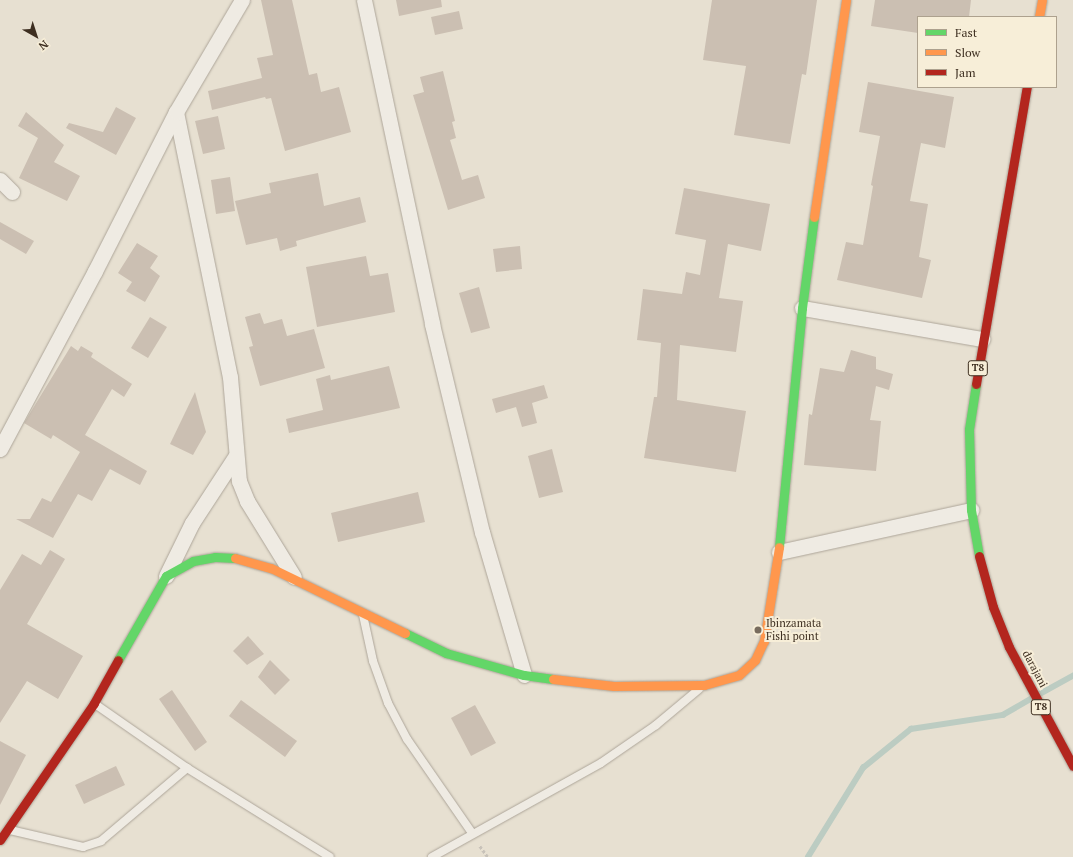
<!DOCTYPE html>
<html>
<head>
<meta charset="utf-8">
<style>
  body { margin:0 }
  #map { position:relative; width:1073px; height:857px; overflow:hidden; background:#e7e0d1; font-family:"PT Serif",serif }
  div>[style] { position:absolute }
  .stream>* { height:5.5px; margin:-2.75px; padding:0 2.75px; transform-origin:2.75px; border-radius:2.75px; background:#bcccc2 }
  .building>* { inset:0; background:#cbbfb2 }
  .path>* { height:2.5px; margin-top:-1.25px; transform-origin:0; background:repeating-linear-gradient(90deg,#c8c2b9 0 3px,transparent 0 5px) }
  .roads { filter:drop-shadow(0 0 1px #ada599) drop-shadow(0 0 1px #ada599) }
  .lane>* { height:8px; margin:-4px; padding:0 4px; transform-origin:4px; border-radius:4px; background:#efebe3 }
  .street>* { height:15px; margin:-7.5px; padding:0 7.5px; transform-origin:7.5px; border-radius:7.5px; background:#efebe3 }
  .fast>* { height:9px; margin:-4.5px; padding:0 4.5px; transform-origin:4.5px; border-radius:4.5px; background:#63d668 }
  .slow>* { height:9px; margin:-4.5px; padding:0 4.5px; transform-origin:4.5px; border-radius:4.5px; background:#ff974d }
  .jam>* { height:9px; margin:-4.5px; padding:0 4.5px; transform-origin:4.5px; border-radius:4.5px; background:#b3261e }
  .dots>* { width:11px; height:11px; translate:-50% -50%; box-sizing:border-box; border:2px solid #f7eed8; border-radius:50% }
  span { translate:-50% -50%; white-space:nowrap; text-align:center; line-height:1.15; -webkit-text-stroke:4px #f7eed8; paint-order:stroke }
  .shield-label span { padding:1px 3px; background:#f7eed8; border:1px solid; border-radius:3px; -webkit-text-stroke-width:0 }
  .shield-label { font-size:10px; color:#3d2e20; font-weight:700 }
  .poi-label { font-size:11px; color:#3d2e20 }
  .left { translate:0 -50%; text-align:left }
  .street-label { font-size:11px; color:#3d2e20 }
  .legend { position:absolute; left:917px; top:16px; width:140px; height:72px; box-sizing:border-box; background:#f7eed8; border:1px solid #ada18e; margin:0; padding:5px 7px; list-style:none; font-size:12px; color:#3d2e20 }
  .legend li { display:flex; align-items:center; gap:8px; height:20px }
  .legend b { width:20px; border:1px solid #ada18e }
  .north { position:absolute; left:16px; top:16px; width:40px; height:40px; -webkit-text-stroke:3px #f7eed8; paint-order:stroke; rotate:141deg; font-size:11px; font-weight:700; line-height:16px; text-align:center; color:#3d2e20 }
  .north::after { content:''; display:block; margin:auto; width:14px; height:18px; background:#3d2e20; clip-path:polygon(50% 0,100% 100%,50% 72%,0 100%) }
</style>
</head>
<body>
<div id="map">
  <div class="stream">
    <i style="left:1040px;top:694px;width:38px;rotate:-29deg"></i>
    <i style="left:808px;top:857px;width:105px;rotate:-58.3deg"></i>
    <i style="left:863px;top:768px;width:62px;rotate:-39.1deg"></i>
    <i style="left:911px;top:729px;width:93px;rotate:-8.7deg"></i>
    <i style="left:1003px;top:715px;width:34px;rotate:-30deg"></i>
  </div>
  <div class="building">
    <i style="clip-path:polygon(261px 0,292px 0,309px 75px,317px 73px,321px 92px,339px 87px,351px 132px,285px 151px,271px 98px,266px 99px,265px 97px,212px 110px,208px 91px,262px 78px,257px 58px,273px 55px)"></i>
    <i style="clip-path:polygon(396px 0,441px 0,442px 7px,399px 16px)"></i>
    <i style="clip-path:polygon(712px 0,817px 0,806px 75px,802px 74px,790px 144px,734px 135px,746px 66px,703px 60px)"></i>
    <i style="clip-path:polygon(875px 0,971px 0,969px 17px,918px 17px,918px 33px,871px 26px)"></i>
    <i style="clip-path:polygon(459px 11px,463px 29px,435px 35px,431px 17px)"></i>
    <i style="clip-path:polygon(443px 71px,455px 121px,452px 122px,456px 138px,450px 140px,462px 180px,478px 175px,485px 198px,448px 210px,413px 95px,424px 92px,420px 77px)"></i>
    <i style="clip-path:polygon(868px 82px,954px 97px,945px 148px,921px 143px,910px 201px,928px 204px,919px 257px,931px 260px,922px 298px,837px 280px,846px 242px,863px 245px,873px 186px,871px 185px,880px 136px,859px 132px)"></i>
    <i style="clip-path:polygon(116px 107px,136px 118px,116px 155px,66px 128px,69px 123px,103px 132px)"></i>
    <i style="clip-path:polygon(26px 112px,64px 145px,54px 162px,80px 176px,67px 201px,19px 178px,38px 138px,18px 126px)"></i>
    <i style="clip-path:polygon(218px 116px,225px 149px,203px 154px,195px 121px)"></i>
    <i style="clip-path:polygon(318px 173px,324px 206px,360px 197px,366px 222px,296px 241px,297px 246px,280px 251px,277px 238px,246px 245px,235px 201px,271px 193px,269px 183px)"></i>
    <i style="clip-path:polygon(230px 177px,235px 211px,216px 214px,211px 180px)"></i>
    <i style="clip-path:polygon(684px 188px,770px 204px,761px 251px,728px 244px,719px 298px,743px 301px,736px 352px,680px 345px,677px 400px,746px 411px,736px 472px,644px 458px,654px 397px,657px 397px,661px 343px,637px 340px,643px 289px,682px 294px,686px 272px,700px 275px,706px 240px,675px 234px)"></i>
    <i style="clip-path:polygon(0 222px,34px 241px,26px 254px,0 239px)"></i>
    <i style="clip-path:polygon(137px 243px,158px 256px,150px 268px,160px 276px,145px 302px,126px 291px,132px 282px,118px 273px)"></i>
    <i style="clip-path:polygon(520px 246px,522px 269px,496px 272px,493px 249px)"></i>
    <i style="clip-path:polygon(366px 256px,370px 276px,388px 273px,395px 312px,317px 327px,306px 267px)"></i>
    <i style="clip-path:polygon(479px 287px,490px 328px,471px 333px,459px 293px)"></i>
    <i style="clip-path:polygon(260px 313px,264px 324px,282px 319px,287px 336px,314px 329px,325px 368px,260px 386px,249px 347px,253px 346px,245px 317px)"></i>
    <i style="clip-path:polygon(150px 317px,167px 327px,148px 358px,131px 348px)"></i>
    <i style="clip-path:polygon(71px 346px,78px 351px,81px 346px,93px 353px,91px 357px,132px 384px,124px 397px,112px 389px,85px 435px,147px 471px,140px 485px,110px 469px,92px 501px,78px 494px,53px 538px,16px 519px,30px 519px,42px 498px,51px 502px,80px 452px,53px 435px,51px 439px,24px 423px)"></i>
    <i style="clip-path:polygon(851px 350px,876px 357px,876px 369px,893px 374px,889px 390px,876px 386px,870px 420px,881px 421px,876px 471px,804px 465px,809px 414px,812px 415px,820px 368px,844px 372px)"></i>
    <i style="clip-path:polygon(389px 366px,400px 408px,289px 433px,286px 419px,323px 410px,316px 379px,330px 375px,331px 380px)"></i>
    <i style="clip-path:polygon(544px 385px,548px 398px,532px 403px,537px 423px,522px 427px,516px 407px,496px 413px,492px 399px)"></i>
    <i style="clip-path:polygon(195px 392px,206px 432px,193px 455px,170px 444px)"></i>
    <i style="clip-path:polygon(552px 449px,563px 492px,539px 498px,528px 456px)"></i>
    <i style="clip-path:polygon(418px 492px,425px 522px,338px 542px,331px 513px)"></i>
    <i style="clip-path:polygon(50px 550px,65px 559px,27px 624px,83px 656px,58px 699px,27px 681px,0 723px,0 590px,22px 554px,41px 565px)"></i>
    <i style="clip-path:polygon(248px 636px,264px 654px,247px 665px,233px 651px)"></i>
    <i style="clip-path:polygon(270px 660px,290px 680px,275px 695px,258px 677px)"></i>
    <i style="clip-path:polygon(172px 690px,207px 742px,195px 751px,159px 699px)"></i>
    <i style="clip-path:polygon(241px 700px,297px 741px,285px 757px,229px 716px)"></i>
    <i style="clip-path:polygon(475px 705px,496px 743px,471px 756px,451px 718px)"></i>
    <i style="clip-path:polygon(0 741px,26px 755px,0 805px)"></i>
    <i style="clip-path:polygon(116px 766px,125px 785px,84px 804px,75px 785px)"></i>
  </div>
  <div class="path">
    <i style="left:480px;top:846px;width:14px;rotate:54deg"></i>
  </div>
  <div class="roads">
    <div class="lane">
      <i style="left:363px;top:615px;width:47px;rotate:77.7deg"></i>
      <i style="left:373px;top:661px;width:45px;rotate:70.3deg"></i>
      <i style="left:388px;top:703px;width:41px;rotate:62.2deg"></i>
      <i style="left:407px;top:739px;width:114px;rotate:55.3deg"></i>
      <i style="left:95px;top:704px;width:112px;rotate:34.8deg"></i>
      <i style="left:187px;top:768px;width:168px;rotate:31.9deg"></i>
      <i style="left:10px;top:830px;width:75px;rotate:13.1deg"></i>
      <i style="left:83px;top:847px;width:19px;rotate:-18deg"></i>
      <i style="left:101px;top:841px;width:113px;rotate:-40.3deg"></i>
      <i style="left:432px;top:857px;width:193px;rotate:-29.1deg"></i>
      <i style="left:601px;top:763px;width:67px;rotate:-34.6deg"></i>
      <i style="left:656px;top:725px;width:56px;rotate:-39.9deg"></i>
    </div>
    <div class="street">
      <i style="left:364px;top:0;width:331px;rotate:78.1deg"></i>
      <i style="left:432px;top:324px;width:214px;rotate:76.5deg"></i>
      <i style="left:482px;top:532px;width:149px;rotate:73.6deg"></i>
      <i style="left:176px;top:112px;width:270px;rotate:78.5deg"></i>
      <i style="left:230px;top:377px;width:104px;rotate:85.1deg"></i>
      <i style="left:239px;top:481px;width:22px;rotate:68deg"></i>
      <i style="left:247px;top:501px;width:89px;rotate:58.3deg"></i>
      <i style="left:0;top:180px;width:17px;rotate:45deg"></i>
      <i style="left:802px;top:308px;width:183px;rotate:9.8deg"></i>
      <i style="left:0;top:449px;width:202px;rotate:-61.9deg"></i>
      <i style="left:95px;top:271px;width:178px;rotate:-63deg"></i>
      <i style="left:176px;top:112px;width:130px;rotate:-59.5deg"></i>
      <i style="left:779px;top:552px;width:197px;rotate:-12.3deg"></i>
      <i style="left:166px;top:576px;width:59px;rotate:-63.9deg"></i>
      <i style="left:192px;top:523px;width:79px;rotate:-56.9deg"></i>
    </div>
    <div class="fast">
      <i style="left:976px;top:384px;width:46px;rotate:98.8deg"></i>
      <i style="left:969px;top:429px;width:81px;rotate:88.6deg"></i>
      <i style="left:971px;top:510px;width:47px;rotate:80.1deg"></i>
      <i style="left:779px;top:547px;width:240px;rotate:-84.5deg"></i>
      <i style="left:802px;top:308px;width:92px;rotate:-82.5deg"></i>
      <i style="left:405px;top:633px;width:46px;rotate:26deg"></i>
      <i style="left:446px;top:653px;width:81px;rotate:15.8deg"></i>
      <i style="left:524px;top:675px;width:29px;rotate:8deg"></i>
      <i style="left:118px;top:660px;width:97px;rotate:-60.3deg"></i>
      <i style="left:166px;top:576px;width:31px;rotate:-29deg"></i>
      <i style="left:193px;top:561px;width:22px;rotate:-10deg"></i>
      <i style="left:215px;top:557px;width:20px;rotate:3deg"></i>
    </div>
    <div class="slow">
      <i style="left:1039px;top:17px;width:17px;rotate:-80deg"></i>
      <i style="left:814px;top:217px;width:219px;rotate:-81.6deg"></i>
      <i style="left:235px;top:558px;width:37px;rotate:16deg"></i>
      <i style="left:271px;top:568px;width:149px;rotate:25.9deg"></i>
      <i style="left:553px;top:679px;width:61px;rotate:6.5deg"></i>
      <i style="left:614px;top:686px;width:90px;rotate:-0.6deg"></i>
      <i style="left:704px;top:685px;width:36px;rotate:-16deg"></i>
      <i style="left:739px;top:675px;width:22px;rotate:-43deg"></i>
      <i style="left:755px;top:660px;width:21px;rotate:-65deg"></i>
      <i style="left:764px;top:641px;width:95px;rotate:-80.9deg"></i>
    </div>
    <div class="jam">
      <i style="left:976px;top:384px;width:301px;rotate:-80.3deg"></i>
      <i style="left:979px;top:556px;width:53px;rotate:74.6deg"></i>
      <i style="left:993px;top:607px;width:43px;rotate:68.2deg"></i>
      <i style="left:1009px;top:647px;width:135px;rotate:61.7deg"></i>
      <i style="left:0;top:840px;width:166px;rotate:-55.5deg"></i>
      <i style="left:94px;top:703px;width:49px;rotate:-60.8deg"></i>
    </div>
  </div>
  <div class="dots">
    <i style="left:758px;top:630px;background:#786c5e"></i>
  </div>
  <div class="shield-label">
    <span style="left:978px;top:368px">T8</span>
    <span style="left:1041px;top:707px">T8</span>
  </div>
  <div class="poi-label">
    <span class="left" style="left:766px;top:630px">Ibinzamata<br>Fishi point</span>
  </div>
  <div class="street-label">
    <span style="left:1035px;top:669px;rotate:62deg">darajani</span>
  </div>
  <ul class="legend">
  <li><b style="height:5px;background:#63d668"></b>Fast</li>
  <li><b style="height:5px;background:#ff974d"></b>Slow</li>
  <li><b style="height:5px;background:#b3261e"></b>Jam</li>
  </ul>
  <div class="north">N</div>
</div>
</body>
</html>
